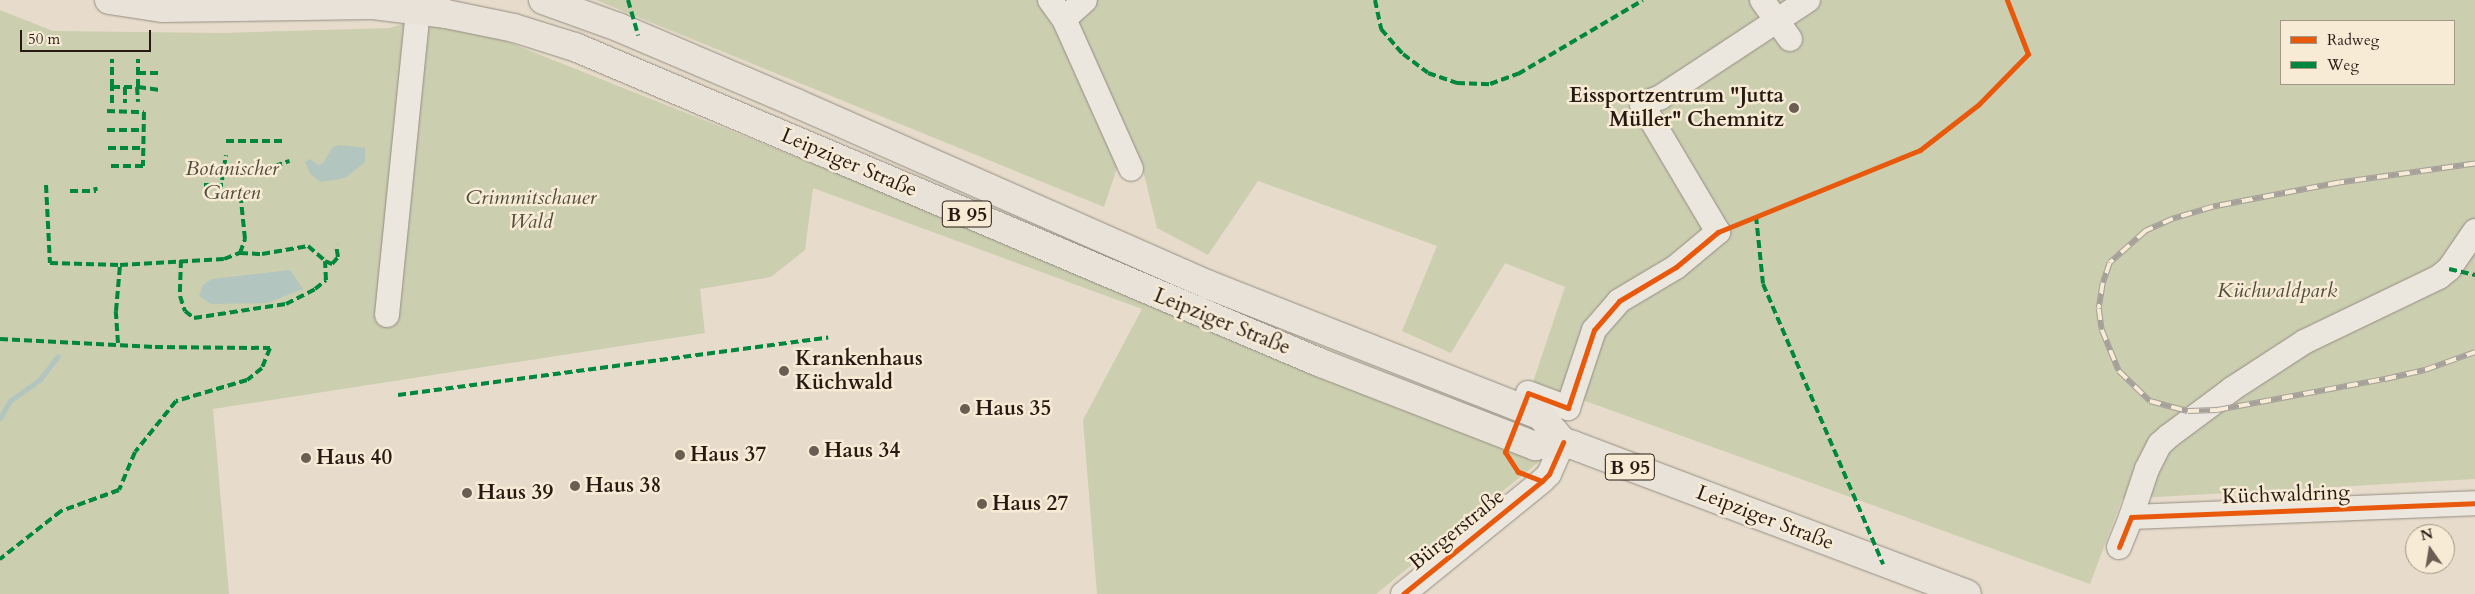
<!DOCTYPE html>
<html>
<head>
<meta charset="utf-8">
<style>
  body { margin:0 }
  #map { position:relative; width:2475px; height:594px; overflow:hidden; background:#e7dccb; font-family:Cardo,serif }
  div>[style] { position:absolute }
  .green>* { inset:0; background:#cbceaf }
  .water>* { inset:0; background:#b2c5be }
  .stream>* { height:5px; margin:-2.5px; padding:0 2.5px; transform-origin:2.5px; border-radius:2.5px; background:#b2c5be }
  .roads { filter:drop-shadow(0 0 1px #948d82) drop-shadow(0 0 1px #948d82) }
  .minor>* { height:24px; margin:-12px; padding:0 12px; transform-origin:12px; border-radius:12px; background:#ebe6de }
  .major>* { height:28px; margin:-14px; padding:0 14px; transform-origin:14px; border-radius:14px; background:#e8e2d8 }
  .rail>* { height:5.5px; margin-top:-2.75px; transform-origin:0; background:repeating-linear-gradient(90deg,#f7ebd6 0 11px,#a6a09a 0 22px); box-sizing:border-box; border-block:1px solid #a6a09a }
  .quiet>* { height:4px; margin-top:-2px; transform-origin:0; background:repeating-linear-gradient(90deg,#00873e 0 8px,transparent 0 12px) }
  .cycleway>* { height:5px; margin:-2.5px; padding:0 2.5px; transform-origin:2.5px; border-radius:2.5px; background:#e8590c }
  .dots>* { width:14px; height:14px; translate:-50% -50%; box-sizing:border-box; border:2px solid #f7ebd6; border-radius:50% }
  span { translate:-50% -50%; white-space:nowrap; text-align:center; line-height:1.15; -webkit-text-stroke:5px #f7ebd6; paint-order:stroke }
  .shield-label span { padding:1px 4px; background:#f7ebd6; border:1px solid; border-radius:4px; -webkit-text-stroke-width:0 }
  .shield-label { font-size:20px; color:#261a13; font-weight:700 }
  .poi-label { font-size:21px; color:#261a13; font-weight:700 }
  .right { translate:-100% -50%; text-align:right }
  .left { translate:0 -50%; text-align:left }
  .street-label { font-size:21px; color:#261a13 }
  .park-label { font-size:21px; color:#514d3b; font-style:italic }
  .legend { position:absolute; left:2280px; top:20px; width:175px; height:65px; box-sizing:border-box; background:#f7ebd6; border:1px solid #a39788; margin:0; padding:6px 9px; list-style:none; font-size:15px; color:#261a13 }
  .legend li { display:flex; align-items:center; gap:10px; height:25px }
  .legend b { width:25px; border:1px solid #a39788 }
  .north { position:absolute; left:2405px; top:524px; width:50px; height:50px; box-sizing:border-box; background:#f7ebd6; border:1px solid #a39788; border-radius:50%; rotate:347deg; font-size:14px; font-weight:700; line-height:20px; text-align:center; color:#261a13 }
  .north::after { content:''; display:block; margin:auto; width:18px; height:22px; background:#6a5e53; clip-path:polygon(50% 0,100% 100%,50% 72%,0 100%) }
  .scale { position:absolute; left:20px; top:30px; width:131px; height:22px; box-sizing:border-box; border:2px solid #261a13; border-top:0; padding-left:6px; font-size:15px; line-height:18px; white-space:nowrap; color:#261a13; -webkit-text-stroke:4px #f7ebd6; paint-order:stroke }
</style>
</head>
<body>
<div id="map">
  <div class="green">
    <i style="clip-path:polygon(evenodd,596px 0,2475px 0,2475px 479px,2122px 499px,2090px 584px,1533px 382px,1565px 287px,1505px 263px,1451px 353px,1402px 331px,1437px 246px,1258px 181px,1208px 255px,1157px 228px,1142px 166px,1119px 162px,1104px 207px,596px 0,2281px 21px,2454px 21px,2454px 84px,2281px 84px,2281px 21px)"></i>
    <i style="clip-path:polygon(0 10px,53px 31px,223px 33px,389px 28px,438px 14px,1546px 456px,1376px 594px,1097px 594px,1083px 420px,1142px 309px,813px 188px,805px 250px,771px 277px,700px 289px,705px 333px,213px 409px,229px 594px,0 594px)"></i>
  </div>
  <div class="water">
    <i style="clip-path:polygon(340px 145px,365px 148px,365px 162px,345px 178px,321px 182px,311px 175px,305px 162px,310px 159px,318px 165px,323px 163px,333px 147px)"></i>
    <i style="clip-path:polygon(290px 270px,303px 289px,267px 303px,211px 304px,199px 296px,203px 285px,212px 279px)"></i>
  </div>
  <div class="stream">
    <i style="left:0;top:418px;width:20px;rotate:-60deg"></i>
    <i style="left:10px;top:401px;width:37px;rotate:-36deg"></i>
    <i style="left:40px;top:379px;width:29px;rotate:-52deg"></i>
  </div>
  <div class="roads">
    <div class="minor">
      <i style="left:1050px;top:0;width:24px;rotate:54deg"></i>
      <i style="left:1064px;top:19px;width:28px;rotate:-42deg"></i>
      <i style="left:1762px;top:0;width:48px;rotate:54.3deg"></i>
      <i style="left:1064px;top:19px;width:164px;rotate:65.9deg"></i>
      <i style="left:387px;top:315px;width:306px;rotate:-84.2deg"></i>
      <i style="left:1528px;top:393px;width:43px;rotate:20.6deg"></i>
      <i style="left:1568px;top:408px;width:82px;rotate:-71.6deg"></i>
      <i style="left:1594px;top:330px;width:38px;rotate:-49deg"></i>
      <i style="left:1619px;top:301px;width:66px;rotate:-30.8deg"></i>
      <i style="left:1676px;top:267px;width:55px;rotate:-39.8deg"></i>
      <i style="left:1718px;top:232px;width:149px;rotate:-120.7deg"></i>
      <i style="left:1642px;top:104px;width:20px;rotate:-20deg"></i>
      <i style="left:1661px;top:97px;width:176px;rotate:-33.4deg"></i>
      <i style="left:2131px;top:517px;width:51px;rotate:-71.6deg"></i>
      <i style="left:2147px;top:469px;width:28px;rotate:-63deg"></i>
      <i style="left:2160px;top:444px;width:12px;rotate:-42deg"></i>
      <i style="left:2169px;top:436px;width:79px;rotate:-36.7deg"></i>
      <i style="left:2232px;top:389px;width:86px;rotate:-33.1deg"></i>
      <i style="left:2304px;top:342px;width:150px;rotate:-25.7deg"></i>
      <i style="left:2439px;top:277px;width:13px;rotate:-39deg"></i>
      <i style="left:2449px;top:269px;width:46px;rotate:-55.6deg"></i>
      <i style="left:2119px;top:547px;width:32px;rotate:-68deg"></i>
      <i style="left:2131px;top:517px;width:344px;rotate:-2.3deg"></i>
      <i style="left:1403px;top:594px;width:179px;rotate:-39.1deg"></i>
      <i style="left:1542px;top:481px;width:10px;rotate:-45deg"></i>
      <i style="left:1549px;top:474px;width:35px;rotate:-66deg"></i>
    </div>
    <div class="major">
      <i style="left:109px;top:0;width:55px;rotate:8.4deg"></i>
      <i style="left:163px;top:8px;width:210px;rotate:-0.8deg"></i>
      <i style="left:373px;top:5px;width:74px;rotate:7deg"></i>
      <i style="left:446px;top:14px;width:69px;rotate:11.6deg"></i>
      <i style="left:514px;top:28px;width:64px;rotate:17.3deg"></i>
      <i style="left:575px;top:47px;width:810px;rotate:22.96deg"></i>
      <i style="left:1321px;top:363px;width:230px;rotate:21.2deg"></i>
      <i style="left:1535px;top:446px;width:28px;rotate:-8deg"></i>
      <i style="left:1563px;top:442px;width:10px;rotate:17deg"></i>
      <i style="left:1573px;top:445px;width:421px;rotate:20.7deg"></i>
      <i style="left:543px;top:0;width:80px;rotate:19.8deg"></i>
      <i style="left:618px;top:27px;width:194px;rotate:23.1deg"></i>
      <i style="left:796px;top:103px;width:451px;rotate:23.8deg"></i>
      <i style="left:1209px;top:285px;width:357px;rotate:21.5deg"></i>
      <i style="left:1541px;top:416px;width:34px;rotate:50deg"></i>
    </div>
  </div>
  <div class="rail">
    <i style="left:2475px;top:164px;width:137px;rotate:172deg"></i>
    <i style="left:2339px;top:183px;width:128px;rotate:169.2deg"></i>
    <i style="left:2213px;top:207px;width:42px;rotate:163.3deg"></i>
    <i style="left:2173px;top:219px;width:30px;rotate:156deg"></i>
    <i style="left:2146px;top:231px;width:48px;rotate:138.4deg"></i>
    <i style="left:2110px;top:263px;width:21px;rotate:109deg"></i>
    <i style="left:2103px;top:283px;width:26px;rotate:99deg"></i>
    <i style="left:2099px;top:309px;width:21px;rotate:82deg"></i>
    <i style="left:2102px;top:330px;width:44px;rotate:67.5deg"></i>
    <i style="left:2119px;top:371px;width:43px;rotate:44.1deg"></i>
    <i style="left:2150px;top:401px;width:39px;rotate:15deg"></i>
    <i style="left:2188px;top:411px;width:29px;rotate:-2deg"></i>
    <i style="left:2217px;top:410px;width:171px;rotate:-10.5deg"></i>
    <i style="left:2385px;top:379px;width:41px;rotate:-12.7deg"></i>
    <i style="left:2425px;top:370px;width:53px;rotate:-19.8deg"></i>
  </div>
  <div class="quiet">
    <i style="left:628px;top:0;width:37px;rotate:74deg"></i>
    <i style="left:1375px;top:0;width:30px;rotate:78deg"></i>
    <i style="left:1381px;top:29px;width:33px;rotate:49deg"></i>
    <i style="left:1403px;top:54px;width:31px;rotate:37deg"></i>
    <i style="left:1428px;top:73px;width:31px;rotate:19deg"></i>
    <i style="left:1457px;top:83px;width:33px;rotate:2deg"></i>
    <i style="left:1490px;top:84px;width:30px;rotate:-20deg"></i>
    <i style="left:1518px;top:74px;width:145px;rotate:-30.6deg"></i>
    <i style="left:138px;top:73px;width:23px"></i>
    <i style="left:112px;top:87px;width:28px;rotate:-90deg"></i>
    <i style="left:125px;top:87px;width:16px;rotate:90deg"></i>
    <i style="left:137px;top:87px;width:15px;rotate:86deg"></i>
    <i style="left:138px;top:87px;width:22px;rotate:8deg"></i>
    <i style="left:112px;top:103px;width:16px;rotate:-90deg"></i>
    <i style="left:112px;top:87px;width:26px"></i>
    <i style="left:138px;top:87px;width:28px;rotate:-90deg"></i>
    <i style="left:107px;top:111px;width:37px;rotate:2deg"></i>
    <i style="left:144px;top:112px;width:54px;rotate:91.1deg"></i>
    <i style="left:143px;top:166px;width:35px;rotate:180deg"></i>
    <i style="left:107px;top:130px;width:37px"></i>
    <i style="left:226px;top:141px;width:60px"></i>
    <i style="left:108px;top:148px;width:36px"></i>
    <i style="left:263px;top:170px;width:28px;rotate:-19deg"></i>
    <i style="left:222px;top:180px;width:25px;rotate:-81deg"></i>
    <i style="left:46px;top:185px;width:78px;rotate:87.1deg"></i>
    <i style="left:50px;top:263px;width:70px;rotate:1.6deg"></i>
    <i style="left:120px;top:265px;width:104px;rotate:-3.3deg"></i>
    <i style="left:224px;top:259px;width:17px;rotate:-21deg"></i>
    <i style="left:240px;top:253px;width:15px;rotate:-70deg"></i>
    <i style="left:245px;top:239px;width:48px;rotate:-95.9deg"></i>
    <i style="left:204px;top:185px;width:19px"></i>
    <i style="left:70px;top:191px;width:26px"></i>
    <i style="left:96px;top:191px;width:4px;rotate:-104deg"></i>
    <i style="left:1756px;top:216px;width:68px;rotate:84.1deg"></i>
    <i style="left:1763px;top:284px;width:305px;rotate:66.8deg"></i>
    <i style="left:240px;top:253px;width:22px;rotate:3deg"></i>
    <i style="left:262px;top:254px;width:47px;rotate:-9.9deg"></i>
    <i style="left:308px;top:246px;width:23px;rotate:41deg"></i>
    <i style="left:181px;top:260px;width:36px;rotate:92deg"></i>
    <i style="left:180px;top:296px;width:16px;rotate:72deg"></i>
    <i style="left:185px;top:311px;width:11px;rotate:38deg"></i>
    <i style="left:194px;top:318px;width:93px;rotate:-8.7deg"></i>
    <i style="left:286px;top:304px;width:33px;rotate:-27deg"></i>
    <i style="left:315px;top:289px;width:14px;rotate:-39deg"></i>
    <i style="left:326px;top:280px;width:19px;rotate:-93deg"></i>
    <i style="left:325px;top:261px;width:8px;rotate:23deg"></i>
    <i style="left:332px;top:264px;width:9px;rotate:-49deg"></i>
    <i style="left:338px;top:257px;width:12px;rotate:-99deg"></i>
    <i style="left:2449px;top:269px;width:27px;rotate:13deg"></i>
    <i style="left:0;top:339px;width:155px;rotate:3deg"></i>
    <i style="left:155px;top:347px;width:115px;rotate:0.5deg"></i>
    <i style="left:270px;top:348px;width:22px;rotate:112deg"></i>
    <i style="left:262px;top:368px;width:19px;rotate:141deg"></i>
    <i style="left:247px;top:380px;width:74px;rotate:163.5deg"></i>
    <i style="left:176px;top:401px;width:65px;rotate:128.8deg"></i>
    <i style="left:135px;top:452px;width:41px;rotate:112.8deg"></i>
    <i style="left:119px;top:490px;width:62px;rotate:160.1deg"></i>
    <i style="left:61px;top:511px;width:78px;rotate:141.8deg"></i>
    <i style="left:118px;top:343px;width:32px;rotate:-94deg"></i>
    <i style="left:116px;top:311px;width:46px;rotate:-85deg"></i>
    <i style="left:398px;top:395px;width:434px;rotate:-7.6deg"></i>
  </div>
  <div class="cycleway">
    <i style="left:1542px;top:481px;width:26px;rotate:-159deg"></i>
    <i style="left:1518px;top:472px;width:24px;rotate:-123deg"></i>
    <i style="left:1505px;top:452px;width:63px;rotate:-68.7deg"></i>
    <i style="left:1528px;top:393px;width:43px;rotate:20.6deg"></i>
    <i style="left:1568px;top:408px;width:82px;rotate:-71.6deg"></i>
    <i style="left:1594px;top:330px;width:38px;rotate:-49deg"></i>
    <i style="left:1619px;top:301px;width:66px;rotate:-30.8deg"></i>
    <i style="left:1676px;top:267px;width:55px;rotate:-39.8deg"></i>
    <i style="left:1718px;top:232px;width:218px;rotate:-22.1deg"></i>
    <i style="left:1920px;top:150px;width:75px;rotate:-37.9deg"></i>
    <i style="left:1979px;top:104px;width:70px;rotate:-45.6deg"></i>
    <i style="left:2028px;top:54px;width:58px;rotate:-111.3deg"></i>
    <i style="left:2119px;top:547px;width:32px;rotate:-68deg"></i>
    <i style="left:2131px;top:517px;width:344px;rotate:-2.3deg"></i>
    <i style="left:1403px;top:594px;width:179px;rotate:-39.1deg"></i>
    <i style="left:1542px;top:481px;width:10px;rotate:-45deg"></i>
    <i style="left:1549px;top:474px;width:35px;rotate:-66deg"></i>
  </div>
  <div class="dots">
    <i style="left:1794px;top:108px;background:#6a5e53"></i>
    <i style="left:784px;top:371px;background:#6a5e53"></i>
    <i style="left:965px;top:409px;background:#6a5e53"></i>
    <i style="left:814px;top:451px;background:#6a5e53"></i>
    <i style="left:680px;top:455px;background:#6a5e53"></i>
    <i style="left:306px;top:458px;background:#6a5e53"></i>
    <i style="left:575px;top:486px;background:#6a5e53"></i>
    <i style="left:467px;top:493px;background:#6a5e53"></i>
    <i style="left:982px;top:504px;background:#6a5e53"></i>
  </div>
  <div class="shield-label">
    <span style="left:967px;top:214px">B 95</span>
    <span style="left:1630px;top:467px">B 95</span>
  </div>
  <div class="poi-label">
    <span class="right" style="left:1784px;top:108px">Eissportzentrum "Jutta<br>Müller" Chemnitz</span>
    <span class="left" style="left:795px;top:371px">Krankenhaus<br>Küchwald</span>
    <span class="left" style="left:975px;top:409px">Haus 35</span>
    <span class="left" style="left:824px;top:451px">Haus 34</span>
    <span class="left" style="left:690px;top:455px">Haus 37</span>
    <span class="left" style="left:316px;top:458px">Haus 40</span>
    <span class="left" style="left:585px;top:486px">Haus 38</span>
    <span class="left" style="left:477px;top:493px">Haus 39</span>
    <span class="left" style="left:992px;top:504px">Haus 27</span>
  </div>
  <div class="street-label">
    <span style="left:849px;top:163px;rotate:23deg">Leipziger Straße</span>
    <span style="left:1222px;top:322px;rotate:22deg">Leipziger Straße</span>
    <span style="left:2286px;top:495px;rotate:-2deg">Küchwaldring</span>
    <span style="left:1765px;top:518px;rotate:21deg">Leipziger Straße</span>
    <span style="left:1457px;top:530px;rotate:-39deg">Bürgerstraße</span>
  </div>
  <div class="park-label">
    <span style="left:232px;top:181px">Botanischer<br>Garten</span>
    <span style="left:531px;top:210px">Crimmitschauer<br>Wald</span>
    <span style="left:2277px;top:291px">Küchwaldpark</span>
  </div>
  <ul class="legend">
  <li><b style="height:6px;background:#e8590c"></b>Radweg</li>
  <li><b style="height:6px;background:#00873e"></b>Weg</li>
  </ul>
  <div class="north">N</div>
  <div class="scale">50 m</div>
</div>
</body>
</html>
